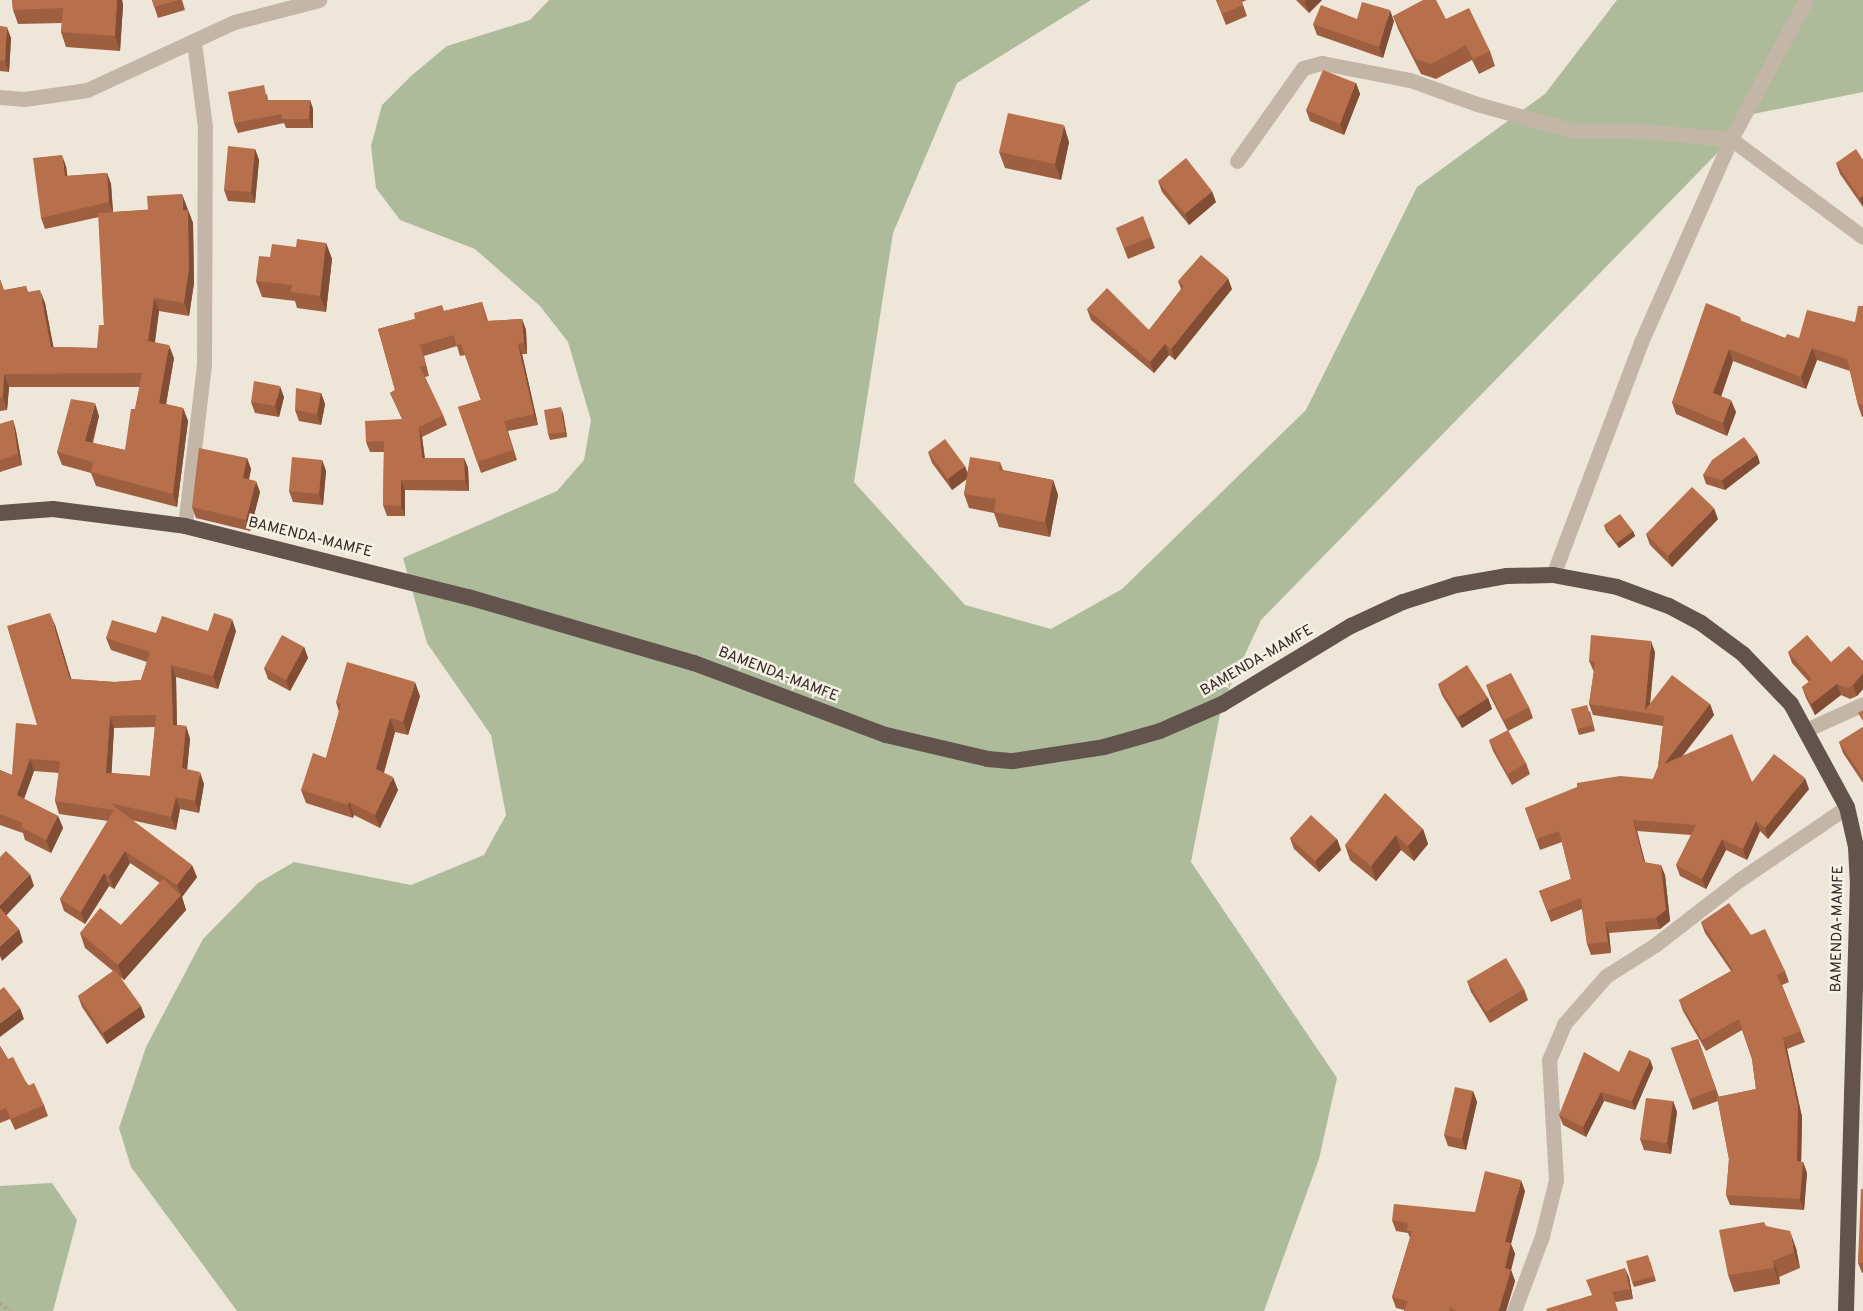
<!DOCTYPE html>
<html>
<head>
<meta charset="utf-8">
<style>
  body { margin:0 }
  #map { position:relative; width:1863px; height:1311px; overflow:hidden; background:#eee6d9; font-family:Overpass,sans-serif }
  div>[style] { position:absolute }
  .green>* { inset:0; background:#aebb9b }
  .path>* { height:4px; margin-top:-2px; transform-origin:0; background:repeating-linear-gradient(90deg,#b0a191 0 3px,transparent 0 6px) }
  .minor>* { height:15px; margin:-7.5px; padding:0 7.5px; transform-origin:7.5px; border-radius:7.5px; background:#c4b6a7 }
  .trunk>* { height:16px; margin:-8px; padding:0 8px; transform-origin:8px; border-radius:8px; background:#62544c }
  .wall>* { inset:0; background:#9e5f41 }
  .shaded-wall>* { inset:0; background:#814e35 }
  .building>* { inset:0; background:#b86f4c }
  span { translate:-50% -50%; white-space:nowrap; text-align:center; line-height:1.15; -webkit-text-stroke:5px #f6f0e5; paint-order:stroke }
  .street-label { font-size:15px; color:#322b26 }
</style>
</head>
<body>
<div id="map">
  <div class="green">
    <i style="clip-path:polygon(549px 0,1091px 0,957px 83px,893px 233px,854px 482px,965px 605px,1051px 629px,1122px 589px,1306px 410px,1417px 187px,1545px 94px,1617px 0,1863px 0,1863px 92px,1743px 116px,1731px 139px,1261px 620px,1222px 704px,1191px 862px,1337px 1078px,1319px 1159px,1264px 1311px,237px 1311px,131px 1167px,119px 1128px,146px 1047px,203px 939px,258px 883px,294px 862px,411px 885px,484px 855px,506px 815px,491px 735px,427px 643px,403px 558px,557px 491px,584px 460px,591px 420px,568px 342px,540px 306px,475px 249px,400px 220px,376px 188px,371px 146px,382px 105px,411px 76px,447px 46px,530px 20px)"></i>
    <i style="clip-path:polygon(52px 1183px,77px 1220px,53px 1311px,0 1311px,0 1186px)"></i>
  </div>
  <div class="path">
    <i style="left:0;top:1303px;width:13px;rotate:39deg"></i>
  </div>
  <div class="minor">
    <i style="left:0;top:97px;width:24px;rotate:5deg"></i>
    <i style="left:24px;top:99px;width:64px;rotate:-8.1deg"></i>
    <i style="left:87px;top:90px;width:162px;rotate:-24.8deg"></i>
    <i style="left:234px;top:22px;width:88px;rotate:-14.5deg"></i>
    <i style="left:1237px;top:161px;width:114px;rotate:-54.6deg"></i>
    <i style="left:1303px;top:68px;width:20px;rotate:-15deg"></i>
    <i style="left:1322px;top:63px;width:90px;rotate:10.9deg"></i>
    <i style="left:1410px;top:80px;width:71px;rotate:19.7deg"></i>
    <i style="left:1477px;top:104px;width:101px;rotate:15.6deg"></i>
    <i style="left:1574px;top:131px;width:66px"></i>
    <i style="left:1640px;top:131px;width:91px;rotate:5deg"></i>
    <i style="left:1731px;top:139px;width:164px;rotate:36.6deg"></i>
    <i style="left:185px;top:526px;width:163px;rotate:-83.3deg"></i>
    <i style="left:204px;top:364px;width:237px;rotate:-89.8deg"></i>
    <i style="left:205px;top:127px;width:86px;rotate:-97.4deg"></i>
    <i style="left:1553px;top:575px;width:249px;rotate:-69.3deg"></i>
    <i style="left:1641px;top:342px;width:222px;rotate:-66.1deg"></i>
    <i style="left:1731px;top:139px;width:158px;rotate:-61.7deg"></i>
    <i style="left:1808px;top:729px;width:60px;rotate:-24.4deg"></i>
    <i style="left:1514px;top:1311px;width:80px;rotate:-69.5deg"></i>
    <i style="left:1542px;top:1236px;width:58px;rotate:-76deg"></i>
    <i style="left:1556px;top:1180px;width:120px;rotate:-93.3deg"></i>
    <i style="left:1549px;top:1060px;width:39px;rotate:-67deg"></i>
    <i style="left:1564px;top:1024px;width:64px;rotate:-48.8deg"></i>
    <i style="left:1606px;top:976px;width:58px;rotate:-32.3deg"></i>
    <i style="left:1655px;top:945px;width:106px;rotate:-37.7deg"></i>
    <i style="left:1739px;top:880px;width:130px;rotate:-34.1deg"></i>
  </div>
  <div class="trunk">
    <i style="left:0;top:513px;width:53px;rotate:-4.3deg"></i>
    <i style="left:53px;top:509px;width:133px;rotate:7.3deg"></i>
    <i style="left:185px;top:526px;width:292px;rotate:14.1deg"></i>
    <i style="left:468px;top:597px;width:235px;rotate:16.3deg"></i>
    <i style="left:694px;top:663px;width:205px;rotate:20.6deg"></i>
    <i style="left:886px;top:735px;width:105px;rotate:13.2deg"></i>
    <i style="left:988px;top:759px;width:25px;rotate:5deg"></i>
    <i style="left:1013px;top:761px;width:92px;rotate:-8.7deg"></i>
    <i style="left:1104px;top:747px;width:58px;rotate:-15.9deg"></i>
    <i style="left:1160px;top:731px;width:68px;rotate:-23.5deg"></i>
    <i style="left:1222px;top:704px;width:151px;rotate:-31.2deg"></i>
    <i style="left:1351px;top:626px;width:57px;rotate:-24.8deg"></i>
    <i style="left:1403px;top:602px;width:56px;rotate:-17.8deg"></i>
    <i style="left:1456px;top:585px;width:52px;rotate:-10deg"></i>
    <i style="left:1507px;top:576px;width:46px;rotate:-1.2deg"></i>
    <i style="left:1553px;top:575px;width:65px;rotate:10.6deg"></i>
    <i style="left:1617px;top:587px;width:55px;rotate:20.1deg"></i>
    <i style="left:1669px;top:606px;width:36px;rotate:28deg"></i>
    <i style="left:1701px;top:623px;width:52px;rotate:36.4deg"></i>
    <i style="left:1743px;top:654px;width:69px;rotate:46.2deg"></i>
    <i style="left:1791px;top:704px;width:117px;rotate:61.5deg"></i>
    <i style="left:1847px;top:807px;width:41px;rotate:77.3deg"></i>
    <i style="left:1856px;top:847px;width:33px;rotate:87deg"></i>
    <i style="left:1858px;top:880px;width:431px;rotate:91.6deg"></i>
  </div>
  <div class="wall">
    <i style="clip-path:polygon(12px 0,122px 0,123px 5px,120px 51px,66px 47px,61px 32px,62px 23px,18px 24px,13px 10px)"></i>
    <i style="clip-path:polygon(152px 0,182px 0,185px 10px,158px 18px)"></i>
    <i style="clip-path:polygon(1216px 0,1247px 0,1242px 2px,1247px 16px,1226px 25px)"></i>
    <i style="clip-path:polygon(1296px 0,1322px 0,1309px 13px)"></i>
    <i style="clip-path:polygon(1393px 16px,1446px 19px,1490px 51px,1495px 66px,1479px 74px,1472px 60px,1436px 79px,1421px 74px,1399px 31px)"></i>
    <i style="clip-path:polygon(1357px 19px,1394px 21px,1383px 58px,1317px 35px,1313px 24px)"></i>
    <i style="clip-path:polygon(0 26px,11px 38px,9px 72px,0 71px)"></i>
    <i style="clip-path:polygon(1356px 83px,1360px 94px,1344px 135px,1310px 121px,1306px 110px)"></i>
    <i style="clip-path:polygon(267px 94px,268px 100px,310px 100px,313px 109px,313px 128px,286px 128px,284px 123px,238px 133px,234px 123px)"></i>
    <i style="clip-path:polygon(1069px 142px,1061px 180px,1005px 168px,999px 152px)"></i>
    <i style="clip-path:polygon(255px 149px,259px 160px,255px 203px,228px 201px,224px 190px)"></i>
    <i style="clip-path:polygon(1863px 160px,1863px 207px,1840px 174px,1836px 163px)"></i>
    <i style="clip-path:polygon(66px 166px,67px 176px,107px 173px,111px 184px,113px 212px,187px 207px,193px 223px,194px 283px,189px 316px,159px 311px,155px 342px,174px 358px,166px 404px,183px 408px,188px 421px,177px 507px,96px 486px,91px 473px,62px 465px,57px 452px,99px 416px,93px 443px,125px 450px,135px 409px,140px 387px,9px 387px,7px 410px,0 411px,0 279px,4px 290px,26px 286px,28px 292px,45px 303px,53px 347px,97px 348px,104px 325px,99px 217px,45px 229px,41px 218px)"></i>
    <i style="clip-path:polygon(1158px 181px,1216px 202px,1189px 225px,1162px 192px)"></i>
    <i style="clip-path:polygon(1116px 228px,1151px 237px,1155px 248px,1128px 259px)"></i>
    <i style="clip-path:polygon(326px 243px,332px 259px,326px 312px,297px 308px,295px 301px,262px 297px,256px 281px,270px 257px,296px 247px)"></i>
    <i style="clip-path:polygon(1178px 281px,1232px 289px,1175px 360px,1169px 355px,1154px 373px,1091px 320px,1087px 309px,1149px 330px,1181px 289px)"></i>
    <i style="clip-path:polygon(482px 302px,488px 321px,522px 319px,526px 330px,527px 354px,522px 354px,538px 425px,508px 431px,517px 460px,481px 473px,458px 407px,481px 400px,465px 355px,460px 356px,457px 346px,424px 356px,429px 376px,425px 377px,443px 415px,447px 425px,422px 437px,425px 458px,464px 458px,468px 468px,469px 491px,405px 490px,405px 516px,387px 516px,383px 505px,384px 452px,370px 452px,366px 442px,402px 419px,390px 393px,395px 390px,378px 329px,444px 311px)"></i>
    <i style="clip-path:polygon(1863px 306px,1863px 417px,1862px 417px,1858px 405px,1850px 371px,1817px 360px,1806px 389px,1733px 361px,1721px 396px,1736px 412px,1727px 436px,1676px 414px,1672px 402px,1740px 317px,1741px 321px,1785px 338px,1799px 338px,1855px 322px)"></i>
    <i style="clip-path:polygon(321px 393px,325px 404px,321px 425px,299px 421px,295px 410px)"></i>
    <i style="clip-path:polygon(284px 397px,279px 417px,255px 413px,251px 402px)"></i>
    <i style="clip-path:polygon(563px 413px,567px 437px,550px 440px,548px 434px)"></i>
    <i style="clip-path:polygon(13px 420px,16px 431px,22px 465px,0 472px,0 424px)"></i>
    <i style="clip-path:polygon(928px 452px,968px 472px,1000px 462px,1003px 470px,1053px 480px,1058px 495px,1050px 537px,999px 527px,994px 513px,969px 508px,964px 494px,967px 479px,952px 490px,932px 463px)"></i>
    <i style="clip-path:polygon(247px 458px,251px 469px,249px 479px,260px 492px,250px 531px,196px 518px,192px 507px)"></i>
    <i style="clip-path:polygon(322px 460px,326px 471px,323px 505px,293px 502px,289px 491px)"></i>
    <i style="clip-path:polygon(1760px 463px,1725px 490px,1706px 484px,1703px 475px)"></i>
    <i style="clip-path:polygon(1718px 519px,1672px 567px,1650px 545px,1646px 534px)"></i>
    <i style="clip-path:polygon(1604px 525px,1633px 531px,1635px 536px,1619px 548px,1606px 531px)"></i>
    <i style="clip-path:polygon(evenodd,55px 625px,71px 679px,115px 682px,141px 680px,147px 662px,111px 650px,106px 638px,156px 633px,208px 631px,236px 631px,218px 689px,176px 677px,177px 725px,186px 726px,190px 739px,187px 769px,204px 784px,199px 813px,180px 809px,176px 830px,131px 820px,197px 877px,182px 897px,186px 910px,124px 980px,120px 977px,145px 1017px,107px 1044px,82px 1007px,78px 996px,113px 971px,85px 948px,80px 933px,121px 925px,160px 883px,130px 863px,114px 889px,109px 886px,85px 924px,64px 911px,60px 899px,108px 821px,59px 814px,55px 801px,59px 773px,34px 771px,24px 799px,58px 816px,63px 828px,51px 853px,25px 840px,23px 833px,0 825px,0 770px,12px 775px,37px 725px,55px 625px,155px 727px,150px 776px,111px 773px,114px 728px,155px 727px)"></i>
    <i style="clip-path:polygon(304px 647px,308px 658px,290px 691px,268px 679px,264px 668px)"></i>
    <i style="clip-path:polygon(1655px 652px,1650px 703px,1710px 704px,1714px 715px,1682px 756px,1752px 782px,1809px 789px,1768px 839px,1760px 831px,1747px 860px,1726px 850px,1706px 889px,1680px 876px,1676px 865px,1691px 835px,1637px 831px,1645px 863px,1665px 875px,1670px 921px,1660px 929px,1609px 933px,1611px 953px,1591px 955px,1587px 944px,1582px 909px,1551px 922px,1539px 891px,1571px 879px,1562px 842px,1540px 850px,1525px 808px,1653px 779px,1658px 767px,1663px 726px,1593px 715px,1589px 704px,1594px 672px,1589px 661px)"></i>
    <i style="clip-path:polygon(1788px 652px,1831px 662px,1863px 661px,1863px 689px,1857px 696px,1850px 699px,1841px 695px,1815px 715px,1806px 698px,1802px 687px,1809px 682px,1792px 663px)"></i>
    <i style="clip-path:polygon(1438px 684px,1488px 698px,1492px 709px,1462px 728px,1442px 695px)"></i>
    <i style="clip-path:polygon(1486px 685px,1529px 707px,1533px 718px,1508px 731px,1490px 696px)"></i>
    <i style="clip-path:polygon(420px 696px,408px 735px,395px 732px,384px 773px,398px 790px,380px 828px,354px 815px,353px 818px,306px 803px,301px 790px,326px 758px,339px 712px,336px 702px)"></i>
    <i style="clip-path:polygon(1590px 711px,1595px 731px,1579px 735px,1577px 729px)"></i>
    <i style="clip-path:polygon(1863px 727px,1863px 783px,1843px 753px,1839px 742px)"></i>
    <i style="clip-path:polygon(1489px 740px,1526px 763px,1530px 774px,1512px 785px,1493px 751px)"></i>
    <i style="clip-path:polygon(1423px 829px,1428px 844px,1414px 861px,1401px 850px,1376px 881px,1350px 860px,1345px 845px)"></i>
    <i style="clip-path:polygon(1290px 838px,1337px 839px,1341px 850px,1319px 872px,1294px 849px)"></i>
    <i style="clip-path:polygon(1701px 922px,1751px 935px,1785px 971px,1789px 982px,1782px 985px,1805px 1042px,1787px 1049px,1802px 1117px,1801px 1162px,1803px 1162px,1807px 1173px,1804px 1210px,1730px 1205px,1726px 1195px,1729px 1159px,1718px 1101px,1693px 1110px,1671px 1048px,1698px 1039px,1719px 1097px,1756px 1089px,1752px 1059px,1742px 1030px,1706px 1051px,1683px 1011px,1679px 1000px,1731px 971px,1705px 933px)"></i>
    <i style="clip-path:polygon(1467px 981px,1524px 989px,1528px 1000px,1490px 1023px,1471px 992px)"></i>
    <i style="clip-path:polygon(0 1046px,8px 1059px,44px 1105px,48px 1116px,15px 1130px,10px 1119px,0 1123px)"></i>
    <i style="clip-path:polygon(1653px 1068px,1635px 1110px,1604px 1101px,1586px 1137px,1563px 1125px,1559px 1115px,1619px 1072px)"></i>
    <i style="clip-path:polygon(1473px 1091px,1477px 1102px,1466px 1150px,1448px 1146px,1444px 1135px)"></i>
    <i style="clip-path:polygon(1673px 1101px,1677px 1112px,1671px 1154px,1644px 1150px,1640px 1139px)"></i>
    <i style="clip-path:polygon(1863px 1189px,1863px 1273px,1862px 1273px,1858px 1263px)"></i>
    <i style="clip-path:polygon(1525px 1191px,1511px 1244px,1515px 1254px,1511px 1270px,1515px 1281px,1506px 1311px,1404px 1311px,1404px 1310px,1396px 1308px,1392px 1297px,1410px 1238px,1408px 1233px,1396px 1231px,1392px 1220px,1475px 1212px)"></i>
    <i style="clip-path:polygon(1766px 1226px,1796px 1248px,1800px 1268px,1779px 1277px,1780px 1284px,1734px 1292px,1728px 1275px)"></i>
    <i style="clip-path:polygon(1650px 1261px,1656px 1281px,1634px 1287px,1632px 1282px)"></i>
    <i style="clip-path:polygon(1629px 1277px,1633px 1299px,1616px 1302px,1592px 1295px)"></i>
  </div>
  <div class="shaded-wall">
    <i style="clip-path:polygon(117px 0,122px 0,123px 5px,120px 51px,115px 36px)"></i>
    <i style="clip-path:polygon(1307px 0,1322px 0,1309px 13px,1305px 2px)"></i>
    <i style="clip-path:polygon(1390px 10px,1394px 21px,1383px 58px,1379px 47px)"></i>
    <i style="clip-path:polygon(7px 27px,11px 38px,9px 72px,5px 61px)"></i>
    <i style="clip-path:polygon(1356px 83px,1360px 94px,1344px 135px,1340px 124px)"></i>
    <i style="clip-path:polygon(310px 100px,313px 109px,313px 128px,309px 119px)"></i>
    <i style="clip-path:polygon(1064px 125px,1069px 142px,1061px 180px,1055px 164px)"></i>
    <i style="clip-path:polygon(255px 149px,259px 160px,255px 203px,251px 192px)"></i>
    <i style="clip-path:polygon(62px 155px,66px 166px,69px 187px,65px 176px)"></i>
    <i style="clip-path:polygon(107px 173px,111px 184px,113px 213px,109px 202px)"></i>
    <i style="clip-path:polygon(1212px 191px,1216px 202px,1189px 225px,1185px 214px)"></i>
    <i style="clip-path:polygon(182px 194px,187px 207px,188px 223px,183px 210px)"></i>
    <i style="clip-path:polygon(1863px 196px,1863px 206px,1860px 198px)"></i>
    <i style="clip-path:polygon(188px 210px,193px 223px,194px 283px,189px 316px,184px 303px)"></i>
    <i style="clip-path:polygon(326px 243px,332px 259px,326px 312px,320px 296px)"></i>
    <i style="clip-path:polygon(1228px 278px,1232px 289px,1175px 360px,1171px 349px)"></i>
    <i style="clip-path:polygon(40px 290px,45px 303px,56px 360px,51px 347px)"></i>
    <i style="clip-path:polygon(154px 298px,159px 311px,153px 355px,148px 341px)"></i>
    <i style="clip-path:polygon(522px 319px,526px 330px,527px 354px,524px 343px)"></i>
    <i style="clip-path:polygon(518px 344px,522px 354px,538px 425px,534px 414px)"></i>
    <i style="clip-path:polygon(1165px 344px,1169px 355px,1154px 373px,1150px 362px)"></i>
    <i style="clip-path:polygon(169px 345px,174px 358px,164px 416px,159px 403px)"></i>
    <i style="clip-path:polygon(1812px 348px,1817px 360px,1806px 389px,1801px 377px)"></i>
    <i style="clip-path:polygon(1729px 349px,1733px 361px,1718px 406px,1713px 393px)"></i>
    <i style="clip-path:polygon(4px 374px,9px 387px,7px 410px,3px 397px)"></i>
    <i style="clip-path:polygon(280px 386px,284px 397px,279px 417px,275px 406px)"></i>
    <i style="clip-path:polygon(321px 393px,325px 404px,321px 425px,317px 414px)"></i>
    <i style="clip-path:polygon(1731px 400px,1736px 412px,1727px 436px,1723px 423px)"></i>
    <i style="clip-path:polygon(95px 403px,99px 416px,89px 454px,85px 441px)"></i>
    <i style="clip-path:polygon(561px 407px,563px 413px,567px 437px,565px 432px)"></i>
    <i style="clip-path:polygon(183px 408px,188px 421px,177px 507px,173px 494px)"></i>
    <i style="clip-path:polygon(13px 420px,16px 431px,22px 465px,18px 454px)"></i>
    <i style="clip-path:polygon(419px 427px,422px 437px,426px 469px,422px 458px)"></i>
    <i style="clip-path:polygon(1757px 454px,1760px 463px,1725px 490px,1722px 480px)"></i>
    <i style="clip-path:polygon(247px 458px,251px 469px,247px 489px,243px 478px)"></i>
    <i style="clip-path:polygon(464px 458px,468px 468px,469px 491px,465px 480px)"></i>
    <i style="clip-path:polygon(322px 460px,326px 471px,323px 505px,319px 494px)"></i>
    <i style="clip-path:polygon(965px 466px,969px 477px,952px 490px,948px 479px)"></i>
    <i style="clip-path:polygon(401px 480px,405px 490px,405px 516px,401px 506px)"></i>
    <i style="clip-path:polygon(1053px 480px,1058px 495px,1050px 537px,1045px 522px)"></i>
    <i style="clip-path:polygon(256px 481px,260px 492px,250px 531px,246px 520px)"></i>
    <i style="clip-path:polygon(1714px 508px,1718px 519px,1672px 567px,1668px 556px)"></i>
    <i style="clip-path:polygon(1633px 531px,1635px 536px,1619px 548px,1617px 543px)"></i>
    <i style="clip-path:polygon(50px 613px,55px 625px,75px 691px,70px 679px)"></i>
    <i style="clip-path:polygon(232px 619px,236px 631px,218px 689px,213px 676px)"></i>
    <i style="clip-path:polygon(1651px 641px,1655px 652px,1649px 714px,1645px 710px)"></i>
    <i style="clip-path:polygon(304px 647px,308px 658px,290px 691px,286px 680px)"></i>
    <i style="clip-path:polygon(171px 665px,176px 677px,177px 737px,173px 725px)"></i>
    <i style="clip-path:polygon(1863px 673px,1863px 689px,1857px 696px,1853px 685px)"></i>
    <i style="clip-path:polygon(415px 682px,420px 696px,408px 735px,403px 722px)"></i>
    <i style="clip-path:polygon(1837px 684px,1841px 695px,1815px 715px,1811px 704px)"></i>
    <i style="clip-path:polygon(1488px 698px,1492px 709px,1462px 728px,1458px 717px)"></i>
    <i style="clip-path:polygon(1710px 704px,1714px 715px,1668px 775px,1664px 764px)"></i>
    <i style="clip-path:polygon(110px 716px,114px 728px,111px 785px,106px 773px)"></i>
    <i style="clip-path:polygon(390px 718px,395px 732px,381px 782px,376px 769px)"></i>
    <i style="clip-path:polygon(186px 726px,190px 739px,186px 781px,182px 768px)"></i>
    <i style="clip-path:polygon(30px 759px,34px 771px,21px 807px,17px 795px)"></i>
    <i style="clip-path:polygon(200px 772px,204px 784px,199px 813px,195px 801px)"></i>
    <i style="clip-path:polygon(393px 777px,398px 790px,380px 828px,375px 815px)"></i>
    <i style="clip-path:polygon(1805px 778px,1809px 789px,1768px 839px,1765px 828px)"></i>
    <i style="clip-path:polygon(176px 797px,180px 809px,176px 830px,171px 817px)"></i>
    <i style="clip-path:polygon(349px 802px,354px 815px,353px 818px,348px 805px)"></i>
    <i style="clip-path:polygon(58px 816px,63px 828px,51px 853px,46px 840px)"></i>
    <i style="clip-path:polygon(1633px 820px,1637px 831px,1648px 873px,1644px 862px)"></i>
    <i style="clip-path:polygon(1756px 821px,1760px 831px,1747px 860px,1743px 849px)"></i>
    <i style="clip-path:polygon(1423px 829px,1428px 844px,1414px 861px,1408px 846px)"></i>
    <i style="clip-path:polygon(1396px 835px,1401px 850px,1376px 881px,1371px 866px)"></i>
    <i style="clip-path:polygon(1337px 839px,1341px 850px,1319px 872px,1315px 861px)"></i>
    <i style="clip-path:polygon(1722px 839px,1726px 850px,1706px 889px,1702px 879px)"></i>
    <i style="clip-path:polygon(125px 851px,130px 863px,114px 889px,109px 876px)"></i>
    <i style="clip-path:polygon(192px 865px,197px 877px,182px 897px,186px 910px,124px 980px,118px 965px,181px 895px,177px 885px)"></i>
    <i style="clip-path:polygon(1661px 865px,1665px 875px,1670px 921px,1660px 929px,1656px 918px)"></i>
    <i style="clip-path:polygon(104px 873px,109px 886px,85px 924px,81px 912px)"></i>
    <i style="clip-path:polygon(30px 874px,34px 886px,3px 919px,0 910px,0 905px)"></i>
    <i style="clip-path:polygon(1605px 922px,1609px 933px,1611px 953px,1608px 942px)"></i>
    <i style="clip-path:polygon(19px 929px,23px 942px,2px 961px,0 956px,0 946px)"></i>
    <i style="clip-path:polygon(141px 1006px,145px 1017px,107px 1044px,103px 1033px)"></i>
    <i style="clip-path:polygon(20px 1008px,24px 1019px,0 1037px,0 1023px)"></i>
    <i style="clip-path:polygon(1783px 1038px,1787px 1049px,1802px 1117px,1801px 1172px,1797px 1161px)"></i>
    <i style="clip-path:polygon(1650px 1059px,1653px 1068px,1635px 1110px,1632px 1101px)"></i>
    <i style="clip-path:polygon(1473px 1091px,1477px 1102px,1466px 1150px,1462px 1139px)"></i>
    <i style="clip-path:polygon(1601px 1092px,1604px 1101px,1586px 1137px,1583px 1127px)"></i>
    <i style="clip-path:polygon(1673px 1101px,1677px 1112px,1671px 1154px,1667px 1143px)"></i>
    <i style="clip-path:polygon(1803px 1162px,1807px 1173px,1804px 1210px,1800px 1199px)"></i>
    <i style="clip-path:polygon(1521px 1180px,1525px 1191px,1511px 1244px,1515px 1254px,1509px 1278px,1505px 1268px,1505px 1242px)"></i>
    <i style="clip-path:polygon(1790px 1231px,1796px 1248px,1800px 1268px,1794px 1252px)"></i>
    <i style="clip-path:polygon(1773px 1261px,1779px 1277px,1780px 1284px,1774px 1268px)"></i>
    <i style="clip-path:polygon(1625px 1268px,1629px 1277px,1633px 1299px,1630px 1289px)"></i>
    <i style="clip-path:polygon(1511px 1270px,1515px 1281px,1506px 1311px,1498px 1311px)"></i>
  </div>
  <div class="building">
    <i style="clip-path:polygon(12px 0,117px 0,115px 36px,61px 32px,63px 8px,13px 10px)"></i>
    <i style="clip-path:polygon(152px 0,179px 0,154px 7px)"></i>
    <i style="clip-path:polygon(1216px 0,1241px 0,1243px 5px,1222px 14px)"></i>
    <i style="clip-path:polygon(1423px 0,1436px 0,1446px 19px,1469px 8px,1490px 51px,1473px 59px,1466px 45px,1431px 64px,1416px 59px,1393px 16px)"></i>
    <i style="clip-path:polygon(1362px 2px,1390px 10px,1379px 47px,1313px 24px,1321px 5px,1357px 19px)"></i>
    <i style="clip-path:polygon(0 26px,7px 27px,5px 61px,0 60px)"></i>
    <i style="clip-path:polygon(1323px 70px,1356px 83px,1340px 124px,1306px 110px)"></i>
    <i style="clip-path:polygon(264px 85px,267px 100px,310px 100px,309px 119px,282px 119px,282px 114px,234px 123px,228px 92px)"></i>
    <i style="clip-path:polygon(1008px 113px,1064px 125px,1055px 164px,999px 152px)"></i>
    <i style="clip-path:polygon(228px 146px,255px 149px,251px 192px,224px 190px)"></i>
    <i style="clip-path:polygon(1856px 149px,1863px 160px,1863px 196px,1860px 198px,1836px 163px)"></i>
    <i style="clip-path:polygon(62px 155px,65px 176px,107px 173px,109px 202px,41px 218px,33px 158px)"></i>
    <i style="clip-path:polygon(1186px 158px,1212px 191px,1185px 214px,1158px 181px)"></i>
    <i style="clip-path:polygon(182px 194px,183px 210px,188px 210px,189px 269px,184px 303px,154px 298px,148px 341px,169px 345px,159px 403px,183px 408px,173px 494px,91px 472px,93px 462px,57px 452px,71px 399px,95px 403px,85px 441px,125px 450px,131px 409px,135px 409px,142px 373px,4px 374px,3px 397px,0 397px,0 280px,4px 291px,26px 286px,27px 292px,40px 290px,51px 347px,97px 348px,99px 325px,104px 325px,98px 213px,148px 210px,147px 196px)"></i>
    <i style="clip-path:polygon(1143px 216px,1151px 237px,1124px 248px,1116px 228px)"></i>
    <i style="clip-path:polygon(297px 239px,326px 243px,320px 296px,291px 292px,292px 285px,256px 281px,259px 256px,270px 257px,272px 244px,296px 247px)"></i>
    <i style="clip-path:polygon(1201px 255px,1228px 278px,1171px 349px,1165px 344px,1150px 362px,1087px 309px,1107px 288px,1149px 330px,1184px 286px,1178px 281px)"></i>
    <i style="clip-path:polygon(482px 302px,486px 321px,522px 319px,524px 343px,518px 344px,534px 414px,504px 421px,513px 450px,477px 462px,458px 407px,481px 400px,461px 344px,456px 345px,454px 335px,420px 345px,426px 365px,420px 367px,443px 415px,419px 427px,422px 458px,464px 458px,465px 480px,401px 480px,401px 506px,383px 505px,384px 441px,366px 442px,365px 421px,403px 419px,390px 393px,395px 390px,378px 329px,415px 319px,414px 313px,442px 305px,444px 311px)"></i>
    <i style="clip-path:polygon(1706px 303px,1740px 317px,1739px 320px,1785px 338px,1787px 334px,1799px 338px,1807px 310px,1855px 322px,1858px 306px,1863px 306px,1863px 409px,1862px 404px,1858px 405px,1847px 359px,1812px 348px,1801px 377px,1729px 349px,1713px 393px,1731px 400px,1723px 423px,1672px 402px)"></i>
    <i style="clip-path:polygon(254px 381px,280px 386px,275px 406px,251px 402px)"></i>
    <i style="clip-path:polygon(296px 388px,321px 393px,317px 414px,295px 410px)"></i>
    <i style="clip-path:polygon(561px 407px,565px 432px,548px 434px,544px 410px)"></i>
    <i style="clip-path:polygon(13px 420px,18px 454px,0 460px,0 424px)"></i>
    <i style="clip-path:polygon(1744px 437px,1757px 454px,1722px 480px,1703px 475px,1712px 460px)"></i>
    <i style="clip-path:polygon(945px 439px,965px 466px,948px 479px,928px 452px)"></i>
    <i style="clip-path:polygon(199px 448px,247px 458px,243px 478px,256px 481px,246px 520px,192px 507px)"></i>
    <i style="clip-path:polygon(292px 457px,322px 460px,319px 494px,289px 491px)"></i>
    <i style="clip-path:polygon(970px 457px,1000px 462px,999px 470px,1053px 480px,1045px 522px,994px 512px,996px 499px,964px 494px)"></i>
    <i style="clip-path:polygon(1692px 487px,1714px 508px,1668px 556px,1646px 534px)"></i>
    <i style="clip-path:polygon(1620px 514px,1633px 531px,1617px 543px,1604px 525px)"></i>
    <i style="clip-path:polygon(evenodd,50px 613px,70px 679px,115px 682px,141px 680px,150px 652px,106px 638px,112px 620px,156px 633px,162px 616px,208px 631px,214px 613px,232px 619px,213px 676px,171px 665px,173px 725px,186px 726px,182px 768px,200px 772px,195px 801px,176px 797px,171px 817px,110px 803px,192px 865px,177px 885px,125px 851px,109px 876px,104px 873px,81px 912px,60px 899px,114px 810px,55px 801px,60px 761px,30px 759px,17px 795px,58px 816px,46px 840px,21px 827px,23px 823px,0 814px,0 770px,12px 775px,16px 723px,37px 725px,7px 626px,50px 613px,156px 715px,150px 776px,106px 773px,110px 716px,156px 715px)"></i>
    <i style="clip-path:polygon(282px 635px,304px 647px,286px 680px,264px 668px)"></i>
    <i style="clip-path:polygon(1591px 635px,1651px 641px,1645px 710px,1672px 675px,1710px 704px,1664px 764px,1732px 734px,1752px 782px,1774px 754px,1805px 778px,1765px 828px,1756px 821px,1743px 849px,1722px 839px,1702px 879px,1676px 865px,1696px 825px,1633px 820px,1644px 862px,1661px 865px,1666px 910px,1656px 918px,1605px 922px,1608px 942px,1587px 944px,1581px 898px,1547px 911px,1539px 891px,1571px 879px,1559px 831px,1536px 839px,1525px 808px,1577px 787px,1577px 783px,1620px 776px,1653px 779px,1658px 767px,1664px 716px,1589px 704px,1595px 662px,1589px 661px)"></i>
    <i style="clip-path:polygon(1807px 635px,1831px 662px,1849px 646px,1863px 661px,1863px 673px,1853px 685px,1846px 688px,1837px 684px,1811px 704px,1802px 687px,1812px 679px,1788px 652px)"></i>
    <i style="clip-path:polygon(347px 662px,415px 682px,403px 722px,390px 718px,376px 769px,393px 777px,375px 815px,349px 802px,348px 805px,301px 790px,313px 753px,326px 758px,341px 704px,336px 702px)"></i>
    <i style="clip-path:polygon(1467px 665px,1488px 698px,1458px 717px,1438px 684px)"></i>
    <i style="clip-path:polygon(1511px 673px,1529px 707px,1504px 720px,1486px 685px)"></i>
    <i style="clip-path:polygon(1587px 705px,1593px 725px,1577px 729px,1571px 709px)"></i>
    <i style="clip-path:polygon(1863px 710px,1863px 721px,1858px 713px)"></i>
    <i style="clip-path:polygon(1863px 727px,1863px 778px,1839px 742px)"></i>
    <i style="clip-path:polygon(1508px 730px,1526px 763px,1508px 774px,1489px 740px)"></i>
    <i style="clip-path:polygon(1385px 793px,1423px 829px,1408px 846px,1396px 835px,1371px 866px,1345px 845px)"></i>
    <i style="clip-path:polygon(1311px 815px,1337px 839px,1315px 861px,1290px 838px)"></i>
    <i style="clip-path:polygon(6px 851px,30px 874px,0 905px,0 857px)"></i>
    <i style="clip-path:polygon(163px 879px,181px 895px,118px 965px,80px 933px,100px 908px,121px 925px)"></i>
    <i style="clip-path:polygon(1729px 903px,1751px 935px,1765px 929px,1785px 971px,1777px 975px,1801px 1031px,1783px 1038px,1798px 1106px,1797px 1161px,1803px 1162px,1800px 1199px,1726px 1195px,1729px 1159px,1717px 1097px,1756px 1089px,1752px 1059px,1739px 1019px,1702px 1040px,1679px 1000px,1733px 970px,1701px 922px)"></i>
    <i style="clip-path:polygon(0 908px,19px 929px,0 946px)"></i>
    <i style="clip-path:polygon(1506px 958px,1524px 989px,1486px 1012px,1467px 981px)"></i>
    <i style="clip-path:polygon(115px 970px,141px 1006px,103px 1033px,78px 996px)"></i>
    <i style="clip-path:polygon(4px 987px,20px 1008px,0 1023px,0 990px)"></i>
    <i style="clip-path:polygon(1698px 1039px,1716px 1089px,1689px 1099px,1671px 1048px)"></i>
    <i style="clip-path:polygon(0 1046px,8px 1059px,13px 1057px,28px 1086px,34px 1083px,44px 1105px,11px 1119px,6px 1108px,0 1110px)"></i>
    <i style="clip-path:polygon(1629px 1050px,1650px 1059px,1632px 1101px,1601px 1092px,1583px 1127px,1559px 1115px,1584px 1052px,1619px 1072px)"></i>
    <i style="clip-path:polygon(1455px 1087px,1473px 1091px,1462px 1139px,1444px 1135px)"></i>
    <i style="clip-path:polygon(1646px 1098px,1673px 1101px,1667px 1143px,1640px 1139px)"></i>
    <i style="clip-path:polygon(1485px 1171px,1521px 1180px,1505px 1242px,1511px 1243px,1505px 1268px,1511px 1270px,1499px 1310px,1498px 1311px,1456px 1311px,1450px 1307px,1449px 1311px,1404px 1311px,1408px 1301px,1392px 1297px,1412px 1231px,1407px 1231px,1408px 1223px,1392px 1220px,1394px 1204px,1475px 1212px)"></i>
    <i style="clip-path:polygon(1861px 1189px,1863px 1189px,1863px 1263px,1858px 1263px)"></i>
    <i style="clip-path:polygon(1764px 1222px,1766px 1226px,1790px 1231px,1794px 1252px,1773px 1261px,1774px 1268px,1728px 1275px,1719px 1230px)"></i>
    <i style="clip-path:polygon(1648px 1255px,1654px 1276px,1632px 1282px,1626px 1261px)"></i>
    <i style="clip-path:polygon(1625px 1268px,1630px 1289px,1612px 1292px,1618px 1311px,1547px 1311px,1546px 1309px,1592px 1295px,1586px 1280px)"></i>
  </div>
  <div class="street-label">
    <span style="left:310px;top:538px;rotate:14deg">BAMENDA-MAMFE</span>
    <span style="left:1257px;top:661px;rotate:-30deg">BAMENDA-MAMFE</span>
    <span style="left:778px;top:675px;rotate:21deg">BAMENDA-MAMFE</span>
    <span style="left:1838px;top:929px;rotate:-89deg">BAMENDA-MAMFE</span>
  </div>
</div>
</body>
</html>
